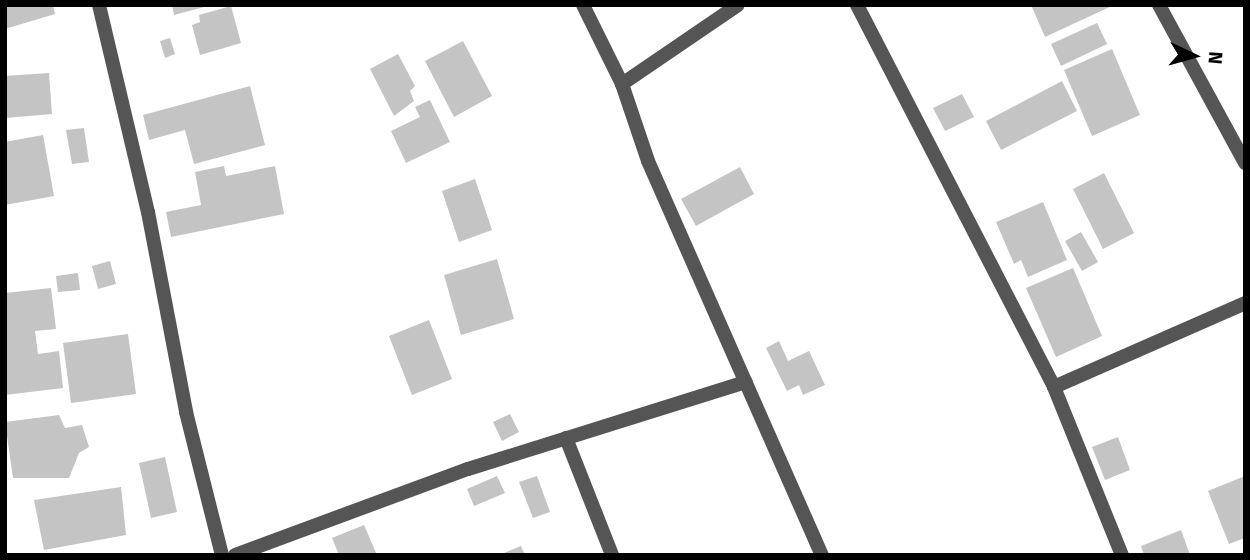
<!DOCTYPE html>
<html>
<head>
<meta charset="utf-8">
<style>
  body { margin:0 }
  #map { position:relative; width:1250px; height:560px; overflow:hidden; background:#fff; font-family:"Fira Sans",sans-serif }
  div>[style] { position:absolute }
  .building>* { inset:0; background:#c4c4c4 }
  .street>* { height:14px; margin:-7px; padding:0 7px; transform-origin:7px; border-radius:7px; background:#555 }
  span { translate:-50% -50%; white-space:nowrap; text-align:center; line-height:1.15; -webkit-text-stroke:5px #fff; paint-order:stroke }
  .frame { position:absolute; inset:0; border:7px solid #000; pointer-events:none }
  .north { position:absolute; left:1159px; top:21px; width:70px; height:70px; -webkit-text-stroke:5px #fff; paint-order:stroke; rotate:95deg; font-size:19px; font-weight:700; line-height:28px; text-align:center; color:#000 }
  .north::after { content:''; display:block; margin:auto; width:24px; height:32px; background:#000; clip-path:polygon(50% 0,100% 100%,50% 72%,0 100%) }
</style>
</head>
<body>
<div id="map">
  <div class="building">
    <i style="clip-path:polygon(5px 5px,53px 5px,55px 14px,5px 29px)"></i>
    <i style="clip-path:polygon(172px 5px,207px 5px,208px 6px,174px 15px)"></i>
    <i style="clip-path:polygon(1031px 5px,1114px 5px,1045px 37px)"></i>
    <i style="clip-path:polygon(231px 6px,241px 43px,200px 55px,192px 25px,200px 22px,199px 15px)"></i>
    <i style="clip-path:polygon(1097px 23px,1107px 44px,1061px 66px,1051px 44px)"></i>
    <i style="clip-path:polygon(170px 38px,175px 54px,165px 58px,160px 41px)"></i>
    <i style="clip-path:polygon(463px 41px,492px 96px,454px 117px,425px 61px)"></i>
    <i style="clip-path:polygon(1112px 49px,1140px 115px,1092px 136px,1064px 70px)"></i>
    <i style="clip-path:polygon(398px 54px,415px 86px,410px 91px,414px 101px,394px 116px,370px 69px)"></i>
    <i style="clip-path:polygon(49px 73px,52px 114px,5px 118px,5px 76px)"></i>
    <i style="clip-path:polygon(1062px 81px,1077px 111px,1001px 150px,986px 121px)"></i>
    <i style="clip-path:polygon(250px 86px,265px 145px,194px 164px,185px 130px,149px 140px,143px 115px)"></i>
    <i style="clip-path:polygon(962px 94px,974px 117px,945px 131px,933px 108px)"></i>
    <i style="clip-path:polygon(430px 100px,450px 142px,406px 163px,391px 131px,420px 117px,415px 107px)"></i>
    <i style="clip-path:polygon(84px 128px,89px 162px,72px 164px,66px 130px)"></i>
    <i style="clip-path:polygon(43px 135px,54px 196px,5px 205px,5px 142px)"></i>
    <i style="clip-path:polygon(224px 166px,226px 176px,275px 166px,284px 214px,171px 237px,166px 212px,201px 205px,195px 172px)"></i>
    <i style="clip-path:polygon(740px 167px,754px 194px,696px 226px,681px 199px)"></i>
    <i style="clip-path:polygon(1104px 173px,1134px 233px,1103px 249px,1073px 189px)"></i>
    <i style="clip-path:polygon(475px 179px,492px 230px,459px 242px,442px 191px)"></i>
    <i style="clip-path:polygon(1043px 202px,1067px 260px,1028px 277px,1021px 260px,1014px 264px,996px 222px)"></i>
    <i style="clip-path:polygon(1081px 232px,1098px 262px,1082px 271px,1065px 241px)"></i>
    <i style="clip-path:polygon(497px 259px,514px 319px,461px 335px,444px 275px)"></i>
    <i style="clip-path:polygon(110px 261px,116px 284px,98px 289px,92px 266px)"></i>
    <i style="clip-path:polygon(1073px 268px,1102px 336px,1056px 357px,1026px 288px)"></i>
    <i style="clip-path:polygon(78px 273px,80px 290px,58px 292px,56px 276px)"></i>
    <i style="clip-path:polygon(51px 288px,56px 329px,35px 331px,38px 354px,59px 351px,63px 388px,5px 395px,5px 293px)"></i>
    <i style="clip-path:polygon(429px 320px,452px 379px,412px 395px,389px 336px)"></i>
    <i style="clip-path:polygon(128px 334px,136px 394px,71px 403px,63px 343px)"></i>
    <i style="clip-path:polygon(779px 341px,788px 361px,809px 351px,825px 385px,803px 395px,799px 385px,787px 391px,766px 348px)"></i>
    <i style="clip-path:polygon(510px 414px,519px 432px,502px 441px,493px 422px)"></i>
    <i style="clip-path:polygon(59px 415px,65px 428px,82px 425px,89px 447px,79px 453px,69px 478px,13px 478px,5px 422px)"></i>
    <i style="clip-path:polygon(1118px 437px,1130px 470px,1105px 480px,1092px 447px)"></i>
    <i style="clip-path:polygon(165px 457px,177px 512px,151px 518px,139px 463px)"></i>
    <i style="clip-path:polygon(497px 476px,505px 493px,474px 506px,467px 489px)"></i>
    <i style="clip-path:polygon(537px 476px,550px 512px,533px 518px,519px 482px)"></i>
    <i style="clip-path:polygon(1245px 476px,1245px 538px,1229px 544px,1208px 491px)"></i>
    <i style="clip-path:polygon(121px 487px,126px 535px,44px 550px,34px 500px)"></i>
    <i style="clip-path:polygon(364px 525px,377px 555px,339px 555px,332px 538px)"></i>
    <i style="clip-path:polygon(1181px 530px,1190px 555px,1144px 555px,1141px 546px)"></i>
    <i style="clip-path:polygon(521px 546px,525px 555px,499px 555px)"></i>
  </div>
  <div class="street">
    <i style="left:99px;top:5px;width:213px;rotate:76.7deg"></i>
    <i style="left:148px;top:212px;width:204px;rotate:79.2deg"></i>
    <i style="left:186px;top:412px;width:147px;rotate:75.9deg"></i>
    <i style="left:583px;top:5px;width:88px;rotate:63.7deg"></i>
    <i style="left:622px;top:84px;width:81px;rotate:71.3deg"></i>
    <i style="left:648px;top:161px;width:431px;rotate:66.2deg"></i>
    <i style="left:857px;top:5px;width:430px;rotate:62.7deg"></i>
    <i style="left:1054px;top:387px;width:181px;rotate:68deg"></i>
    <i style="left:1159px;top:5px;width:180px;rotate:61.4deg"></i>
    <i style="left:622px;top:84px;width:140px;rotate:-34.3deg"></i>
    <i style="left:1054px;top:387px;width:209px;rotate:-23.7deg"></i>
    <i style="left:566px;top:438px;width:126px;rotate:68.5deg"></i>
    <i style="left:235px;top:555px;width:248px;rotate:-20.3deg"></i>
    <i style="left:468px;top:469px;width:291px;rotate:-17.4deg"></i>
  </div>
  <div class="frame"></div>
  <div class="north">N</div>
</div>
</body>
</html>
